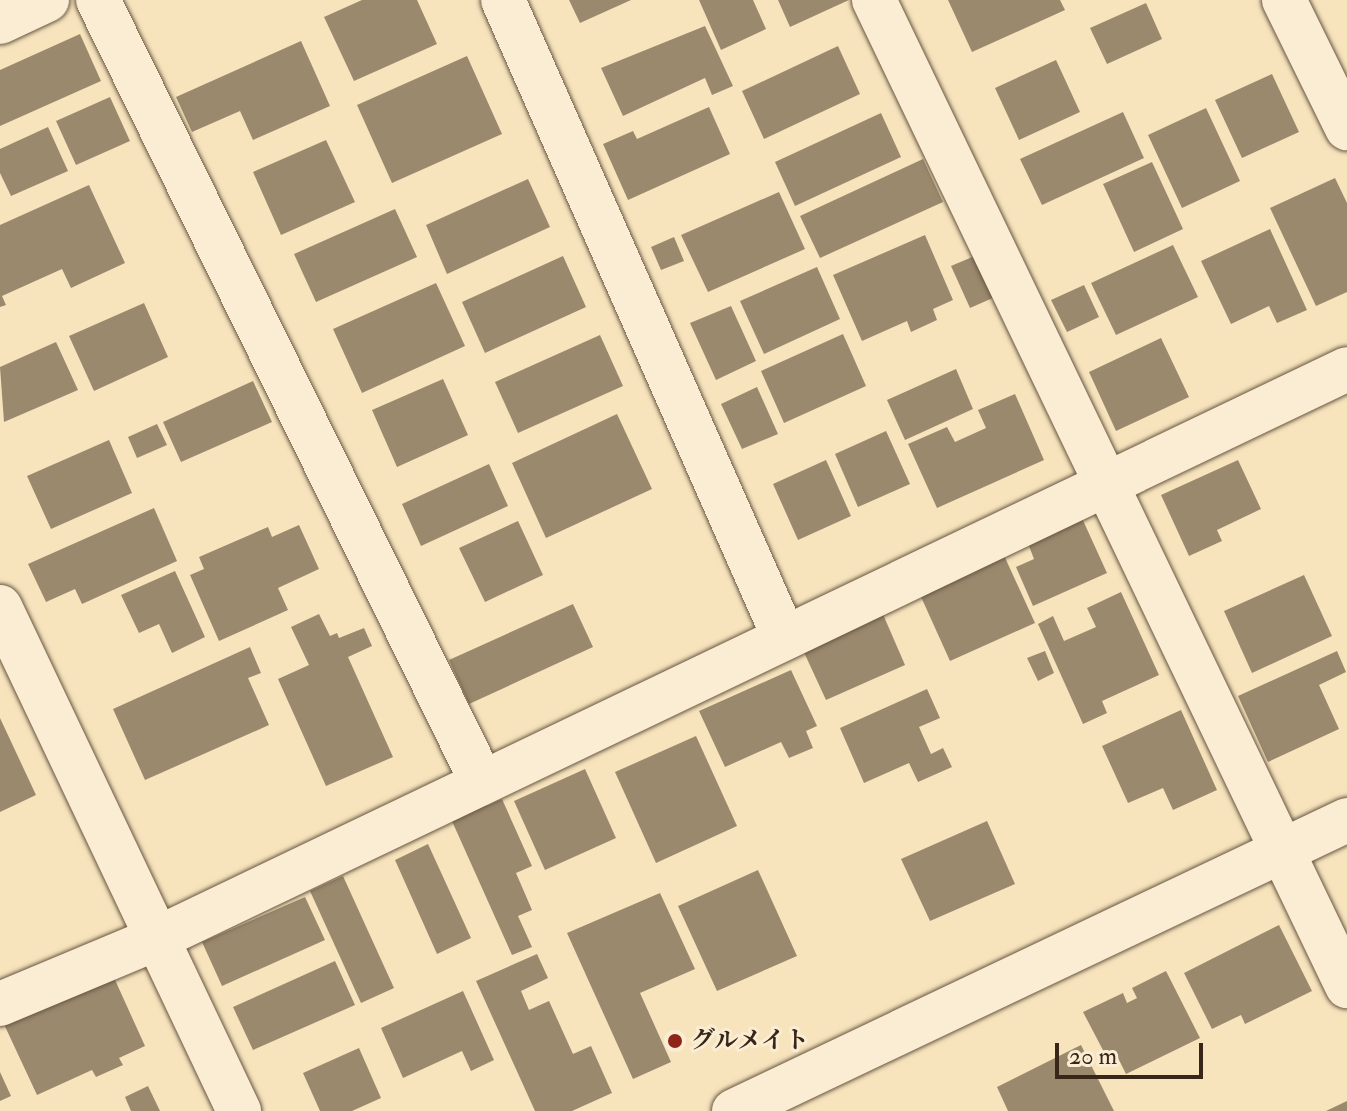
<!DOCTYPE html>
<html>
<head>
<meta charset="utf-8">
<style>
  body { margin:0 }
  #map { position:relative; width:1347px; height:1111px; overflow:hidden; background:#f7e4bd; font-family:"IM FELL Double Pica","Noto Serif JP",serif }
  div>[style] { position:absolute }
  .building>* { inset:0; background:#9b896e }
  .roads { filter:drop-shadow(0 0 2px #685641) drop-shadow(0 0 2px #685641) }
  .street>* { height:44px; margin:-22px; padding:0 22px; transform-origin:22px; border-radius:22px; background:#faedd4 }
  .secondary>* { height:44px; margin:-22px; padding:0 22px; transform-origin:22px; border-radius:22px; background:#faedd4 }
  .dots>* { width:22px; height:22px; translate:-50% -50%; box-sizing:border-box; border:4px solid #faedd4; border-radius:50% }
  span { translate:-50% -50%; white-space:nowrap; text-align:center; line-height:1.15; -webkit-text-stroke:6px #faedd4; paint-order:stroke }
  .poi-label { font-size:24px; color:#382718; font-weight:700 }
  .left { translate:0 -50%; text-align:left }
  .scale { position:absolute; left:1055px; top:1043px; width:148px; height:36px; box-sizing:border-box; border:4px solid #382718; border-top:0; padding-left:10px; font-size:24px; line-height:28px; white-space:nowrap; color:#382718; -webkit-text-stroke:6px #faedd4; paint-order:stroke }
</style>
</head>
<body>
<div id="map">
  <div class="building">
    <i style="clip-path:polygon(362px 0,417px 0,437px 44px,354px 81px,324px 17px)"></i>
    <i style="clip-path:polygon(569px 0,631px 0,580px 23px)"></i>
    <i style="clip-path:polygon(699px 0,753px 0,766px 29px,721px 50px)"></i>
    <i style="clip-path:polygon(778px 0,849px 0,790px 27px)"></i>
    <i style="clip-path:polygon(948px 0,1060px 0,1065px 10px,972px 52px)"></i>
    <i style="clip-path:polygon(1146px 3px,1162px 39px,1107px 64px,1090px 28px)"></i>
    <i style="clip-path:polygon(705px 26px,733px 86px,712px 95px,705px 78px,623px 116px,601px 68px)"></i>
    <i style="clip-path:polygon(80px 34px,101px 81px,0 126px,0 70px)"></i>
    <i style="clip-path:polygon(301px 41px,330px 106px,253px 140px,240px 111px,192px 132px,176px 97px)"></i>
    <i style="clip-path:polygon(838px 46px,860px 94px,764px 139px,742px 91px)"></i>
    <i style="clip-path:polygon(467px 56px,502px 134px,392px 183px,357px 105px)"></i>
    <i style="clip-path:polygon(1056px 60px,1080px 112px,1019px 140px,995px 88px)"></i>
    <i style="clip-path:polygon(1272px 74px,1299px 132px,1242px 158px,1215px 100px)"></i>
    <i style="clip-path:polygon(110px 97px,130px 141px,76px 165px,56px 121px)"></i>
    <i style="clip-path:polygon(709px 107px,730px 154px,628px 200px,603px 144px,633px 131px,637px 139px)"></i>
    <i style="clip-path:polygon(1206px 108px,1240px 181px,1182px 208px,1148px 135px)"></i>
    <i style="clip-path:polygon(1123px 112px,1144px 158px,1042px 205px,1020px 159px)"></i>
    <i style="clip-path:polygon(881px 113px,901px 157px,795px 206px,775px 162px)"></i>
    <i style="clip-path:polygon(48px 127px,68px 171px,11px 196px,0 173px,0 149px)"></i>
    <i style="clip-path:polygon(326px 140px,355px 202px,281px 235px,253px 172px)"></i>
    <i style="clip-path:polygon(923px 159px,943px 202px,820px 258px,800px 216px)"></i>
    <i style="clip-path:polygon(1152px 162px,1183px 229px,1134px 252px,1103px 184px)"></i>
    <i style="clip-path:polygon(1335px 178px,1347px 203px,1347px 292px,1316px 306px,1270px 208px)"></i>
    <i style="clip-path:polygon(528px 179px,550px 227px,447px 274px,426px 225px)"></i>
    <i style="clip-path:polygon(89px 185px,125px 263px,71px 288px,62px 269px,2px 296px,6px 305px,0 307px,0 225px)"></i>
    <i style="clip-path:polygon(779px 192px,805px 249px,708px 292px,681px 235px)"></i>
    <i style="clip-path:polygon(395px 209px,417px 257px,316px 302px,294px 254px)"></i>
    <i style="clip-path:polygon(1270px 229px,1307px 310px,1277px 323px,1269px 306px,1231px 324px,1201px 261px)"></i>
    <i style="clip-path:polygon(925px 235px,953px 300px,933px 309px,937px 320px,911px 332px,907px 321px,862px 341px,833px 275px)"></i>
    <i style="clip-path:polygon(674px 237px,684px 261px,661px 270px,651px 247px)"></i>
    <i style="clip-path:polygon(1173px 245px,1198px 297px,1116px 335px,1091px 283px)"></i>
    <i style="clip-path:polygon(977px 255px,995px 297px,970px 308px,951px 266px)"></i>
    <i style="clip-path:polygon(563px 256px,586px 307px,485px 353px,462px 302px)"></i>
    <i style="clip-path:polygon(817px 267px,840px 319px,764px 354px,740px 301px)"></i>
    <i style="clip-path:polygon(436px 283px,465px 346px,362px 393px,333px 329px)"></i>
    <i style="clip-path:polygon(1084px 285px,1099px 317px,1067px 332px,1051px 300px)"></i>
    <i style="clip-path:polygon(144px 303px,168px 357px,94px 391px,69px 336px)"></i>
    <i style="clip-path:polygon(731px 306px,756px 361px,716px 380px,690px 323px)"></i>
    <i style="clip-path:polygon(843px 334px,866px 386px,784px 423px,761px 371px)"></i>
    <i style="clip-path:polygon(600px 335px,623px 386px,518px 433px,495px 382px)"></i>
    <i style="clip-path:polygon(1161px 338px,1189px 397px,1116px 431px,1089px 372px)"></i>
    <i style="clip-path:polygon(56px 342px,78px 390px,4px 422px,0 367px)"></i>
    <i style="clip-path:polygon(956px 369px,973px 409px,905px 440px,887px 400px)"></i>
    <i style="clip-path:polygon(443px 379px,468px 435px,397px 467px,372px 410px)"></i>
    <i style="clip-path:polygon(253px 381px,272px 422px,181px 462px,163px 422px)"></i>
    <i style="clip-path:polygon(757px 387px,778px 434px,742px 449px,721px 404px)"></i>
    <i style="clip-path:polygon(1015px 394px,1044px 460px,937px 508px,908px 444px,947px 427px,955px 442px,986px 428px,978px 410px)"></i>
    <i style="clip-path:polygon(617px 414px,652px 489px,546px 538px,512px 463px)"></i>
    <i style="clip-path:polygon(157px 424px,167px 445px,137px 458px,128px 437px)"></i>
    <i style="clip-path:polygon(886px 431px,910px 484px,858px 507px,835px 454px)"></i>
    <i style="clip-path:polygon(109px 440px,132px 493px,51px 529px,27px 476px)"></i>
    <i style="clip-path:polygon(826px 460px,851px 516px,798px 540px,773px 484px)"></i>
    <i style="clip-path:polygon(1238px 460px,1261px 509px,1217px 530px,1222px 541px,1189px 556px,1161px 495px)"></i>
    <i style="clip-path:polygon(489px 464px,508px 506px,421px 546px,402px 504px)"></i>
    <i style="clip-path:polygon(154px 508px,177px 561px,82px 604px,75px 589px,46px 602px,28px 564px)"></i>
    <i style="clip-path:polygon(1081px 516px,1107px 573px,1033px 606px,1016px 567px,1034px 559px,1027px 541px)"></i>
    <i style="clip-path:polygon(518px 521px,543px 575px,485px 602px,459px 548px)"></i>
    <i style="clip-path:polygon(299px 525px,319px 569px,278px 588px,288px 610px,219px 641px,190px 575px,204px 569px,199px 557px,268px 527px,272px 537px)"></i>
    <i style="clip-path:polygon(1002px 551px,1035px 623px,950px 661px,917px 588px)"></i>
    <i style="clip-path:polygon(175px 571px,205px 637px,172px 653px,159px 624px,139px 633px,121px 595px)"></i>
    <i style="clip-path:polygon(1304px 575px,1332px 636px,1252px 673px,1224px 611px)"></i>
    <i style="clip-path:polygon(1121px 592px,1159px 675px,1102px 701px,1107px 713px,1083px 724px,1038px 624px,1053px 616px,1064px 641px,1096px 627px,1087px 608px)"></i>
    <i style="clip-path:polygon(573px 604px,593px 647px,469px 704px,449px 660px)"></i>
    <i style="clip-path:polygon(882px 612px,905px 665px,826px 700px,802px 648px)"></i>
    <i style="clip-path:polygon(319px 614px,330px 636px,337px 633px,339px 638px,364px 628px,372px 646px,348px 657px,393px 757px,326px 786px,278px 679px,309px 665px,291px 627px)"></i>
    <i style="clip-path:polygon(250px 647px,261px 673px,248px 678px,269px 725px,145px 780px,113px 709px)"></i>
    <i style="clip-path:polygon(1045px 651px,1054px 673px,1038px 681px,1027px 658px)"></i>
    <i style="clip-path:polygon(1337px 651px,1346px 672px,1319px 685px,1339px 729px,1268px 762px,1238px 696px)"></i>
    <i style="clip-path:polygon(791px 670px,817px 726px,806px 731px,813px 748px,789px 758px,781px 742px,725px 767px,699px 711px)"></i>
    <i style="clip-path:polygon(927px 689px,940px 718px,919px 727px,931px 754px,943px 748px,952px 767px,918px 782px,909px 763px,864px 783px,840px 728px)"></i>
    <i style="clip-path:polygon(1181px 710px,1217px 790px,1173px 810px,1163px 788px,1128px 803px,1102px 746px)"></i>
    <i style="clip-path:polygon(0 718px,36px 795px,0 812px)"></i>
    <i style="clip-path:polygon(696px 736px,737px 826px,656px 863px,615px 772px)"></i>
    <i style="clip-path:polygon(585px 769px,616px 838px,545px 870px,514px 801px)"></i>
    <i style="clip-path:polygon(481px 795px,486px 806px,502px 799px,532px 866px,516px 873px,532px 910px,518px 916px,532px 947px,512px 955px,447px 810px)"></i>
    <i style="clip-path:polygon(987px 821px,1015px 884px,930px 921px,901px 859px)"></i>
    <i style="clip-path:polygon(428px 844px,471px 938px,437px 954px,395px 860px)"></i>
    <i style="clip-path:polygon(758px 870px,797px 956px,717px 991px,678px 906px)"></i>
    <i style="clip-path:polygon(343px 876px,394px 988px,361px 1003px,310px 891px)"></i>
    <i style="clip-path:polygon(660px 893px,695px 969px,640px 993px,671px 1062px,633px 1079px,567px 933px)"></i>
    <i style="clip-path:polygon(305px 897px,325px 940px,222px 986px,202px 942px)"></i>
    <i style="clip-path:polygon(1279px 925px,1312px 991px,1245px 1024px,1241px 1015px,1212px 1029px,1184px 973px)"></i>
    <i style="clip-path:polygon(537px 954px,548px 978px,521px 991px,529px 1010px,549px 1001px,573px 1054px,591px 1046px,612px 1093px,572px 1111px,535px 1111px,476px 981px)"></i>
    <i style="clip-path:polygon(335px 961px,355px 1005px,253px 1050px,233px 1007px)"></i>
    <i style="clip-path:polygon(111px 971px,145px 1046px,119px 1058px,123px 1065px,96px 1077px,92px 1070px,37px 1095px,2px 1020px)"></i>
    <i style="clip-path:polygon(1166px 971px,1200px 1038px,1126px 1074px,1114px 1050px,1105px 1054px,1083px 1012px,1123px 993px,1127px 1003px,1137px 998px,1132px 988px)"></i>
    <i style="clip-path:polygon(463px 991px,494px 1060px,471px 1071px,462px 1051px,403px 1078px,381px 1028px)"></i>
    <i style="clip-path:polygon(1081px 1045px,1114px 1111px,1008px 1111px,997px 1087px)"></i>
    <i style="clip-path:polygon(359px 1048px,381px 1098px,352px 1111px,320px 1111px,303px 1073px)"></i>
    <i style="clip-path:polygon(0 1072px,11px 1096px,0 1101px)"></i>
    <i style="clip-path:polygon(148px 1086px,160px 1111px,131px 1111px,125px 1097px)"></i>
    <i style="clip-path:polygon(1347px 1101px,1347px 1111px,1326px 1111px)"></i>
  </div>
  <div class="roads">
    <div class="street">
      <i style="left:98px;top:0;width:871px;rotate:63.85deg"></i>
      <i style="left:503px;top:0;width:696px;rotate:66.2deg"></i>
      <i style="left:874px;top:0;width:1094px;rotate:64.37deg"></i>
      <i style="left:1284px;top:0;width:143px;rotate:63.8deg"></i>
      <i style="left:0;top:22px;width:52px;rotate:-25.1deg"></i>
      <i style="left:0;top:607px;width:558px;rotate:64.63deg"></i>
      <i style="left:0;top:1004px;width:171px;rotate:-22.7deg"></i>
      <i style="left:158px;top:938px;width:1318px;rotate:-25.57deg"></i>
    </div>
    <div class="secondary">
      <i style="left:734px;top:1111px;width:679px;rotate:-25.39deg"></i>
    </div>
  </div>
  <div class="dots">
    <i style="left:675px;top:1041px;background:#8f2418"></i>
  </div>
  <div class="poi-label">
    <span class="left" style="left:691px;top:1041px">グルメイト</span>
  </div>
  <div class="scale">20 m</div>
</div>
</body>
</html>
